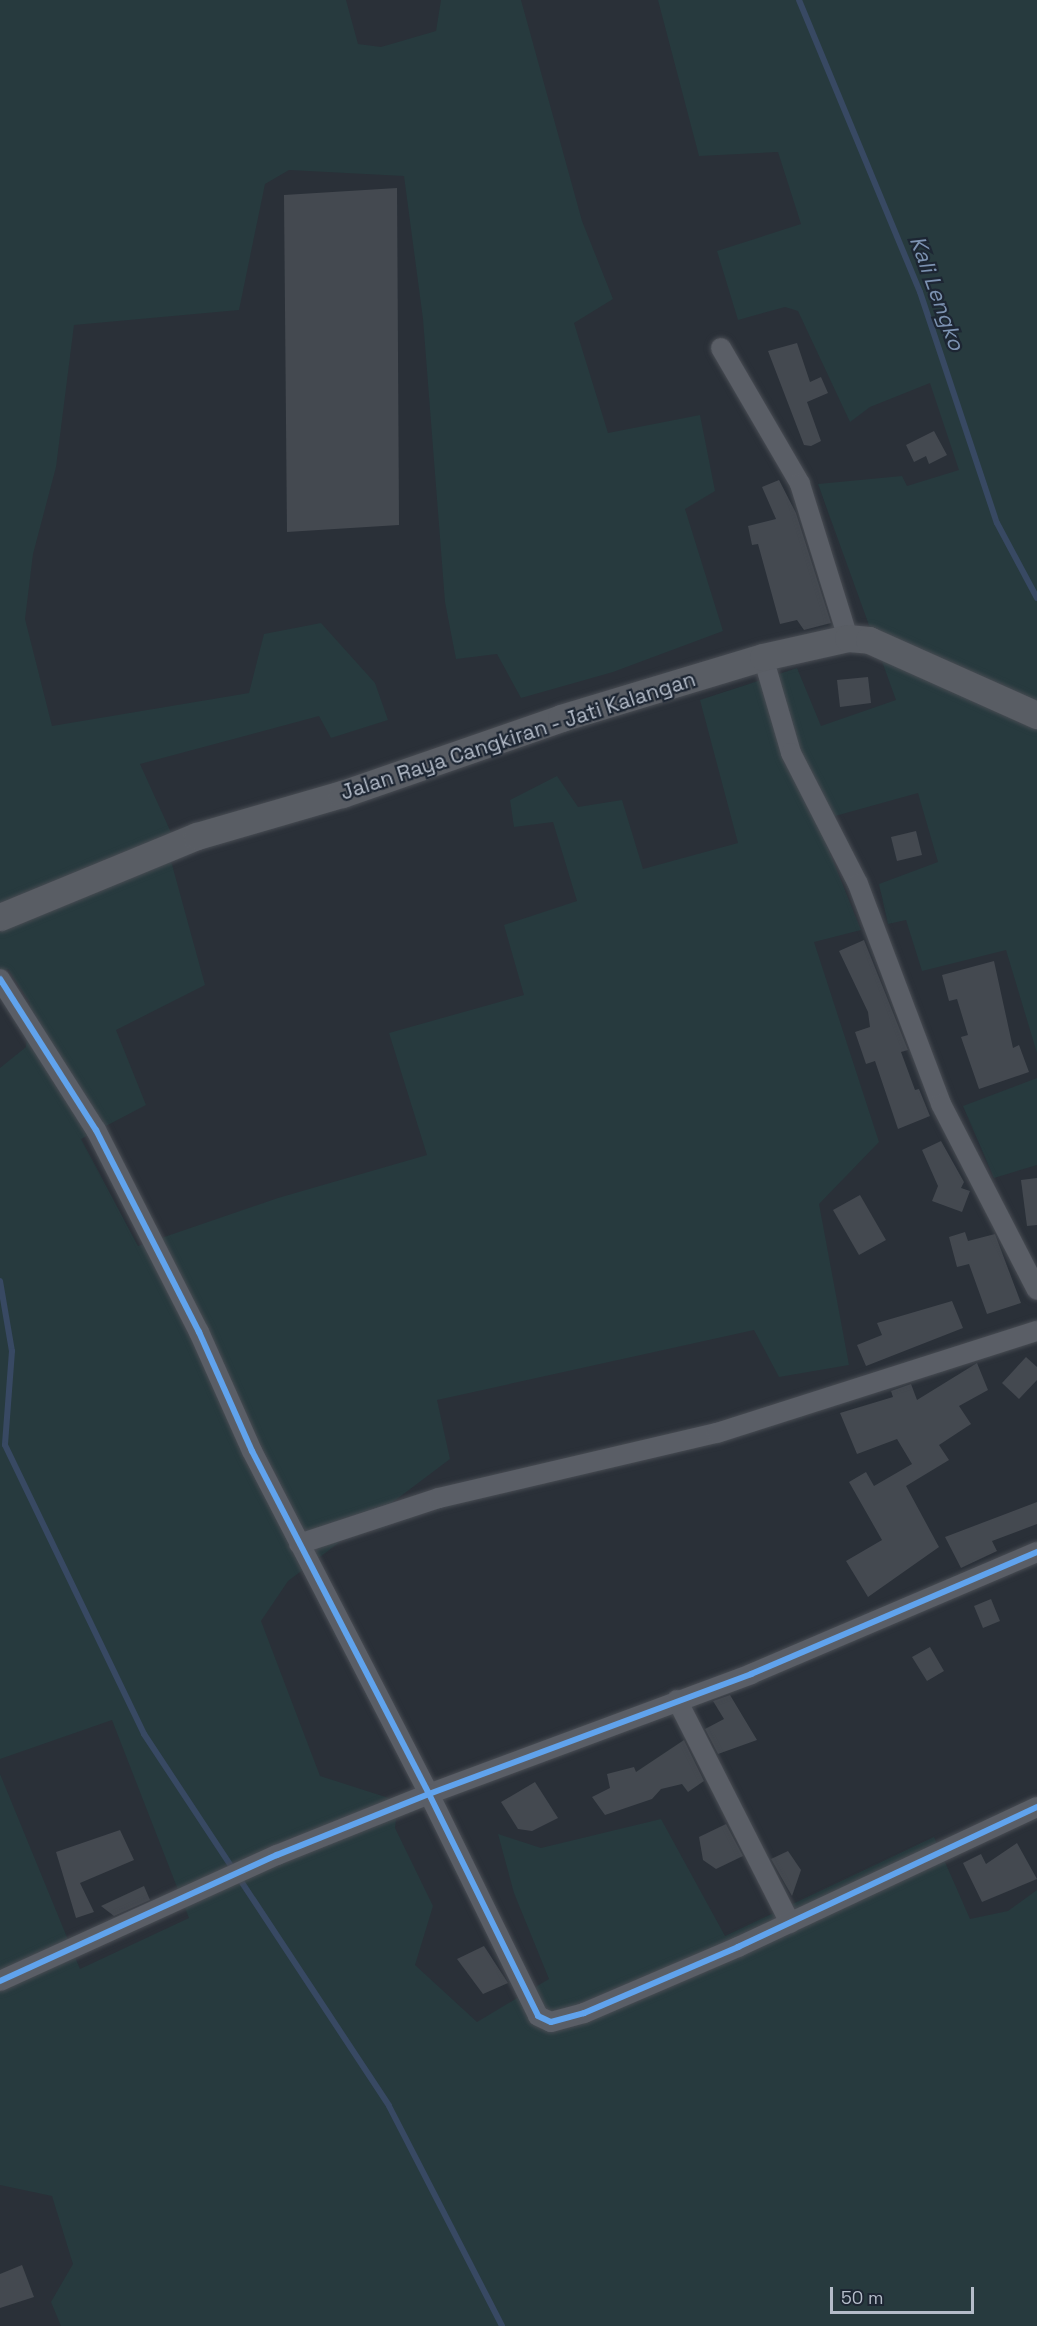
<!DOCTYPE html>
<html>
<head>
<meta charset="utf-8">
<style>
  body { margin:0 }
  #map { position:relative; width:1037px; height:2326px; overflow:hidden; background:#2a3038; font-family:"Space Grotesk",sans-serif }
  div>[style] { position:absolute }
  .green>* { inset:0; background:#273a3e }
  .stream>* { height:6px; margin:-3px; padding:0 3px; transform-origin:3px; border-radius:3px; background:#384963 }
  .building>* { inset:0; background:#444950 }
  .roads { filter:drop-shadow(0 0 2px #484c53) drop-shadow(0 0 2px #484c53) }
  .street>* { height:20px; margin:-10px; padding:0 10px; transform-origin:10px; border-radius:10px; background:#5a5e66 }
  .secondary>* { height:27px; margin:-13.5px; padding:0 13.5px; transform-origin:13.5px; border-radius:13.5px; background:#595d64 }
  .cycleway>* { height:6px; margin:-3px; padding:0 3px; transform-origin:3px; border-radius:3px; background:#60a3ed }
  span { translate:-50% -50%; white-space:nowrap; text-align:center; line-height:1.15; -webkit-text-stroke:4.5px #1d2633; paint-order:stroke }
  .street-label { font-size:21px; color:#b4bcc9 }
  .water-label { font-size:22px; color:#7c92b1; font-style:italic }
  .scale { position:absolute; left:830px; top:2287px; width:144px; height:27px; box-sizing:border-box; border:3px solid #b4bcc9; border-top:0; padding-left:8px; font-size:18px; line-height:21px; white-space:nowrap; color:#b4bcc9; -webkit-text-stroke:4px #1d2633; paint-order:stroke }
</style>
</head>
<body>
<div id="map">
  <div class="green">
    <i style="clip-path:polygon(0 0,346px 0,358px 44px,381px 47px,436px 31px,441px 0,521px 0,582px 221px,613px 299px,574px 323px,608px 433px,700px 415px,715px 491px,685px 509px,723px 631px,613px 672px,521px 698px,497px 654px,456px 659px,445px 602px,423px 319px,404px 176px,289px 170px,265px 184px,239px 310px,74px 325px,56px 467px,33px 554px,25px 619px,52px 726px,249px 693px,264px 634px,321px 623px,375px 683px,388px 720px,331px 738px,319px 716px,140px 764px,173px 837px,171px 861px,205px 985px,116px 1030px,146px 1105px,81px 1139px,138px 1246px,278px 1198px,427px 1155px,389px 1033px,524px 995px,504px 925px,577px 901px,553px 822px,514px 827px,510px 800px,557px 776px,578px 807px,622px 800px,643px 869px,738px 843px,700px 700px,797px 668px,821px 726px,896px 700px,818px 484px,902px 476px,907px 486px,959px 470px,930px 383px,870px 407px,850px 422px,798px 311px,785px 307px,738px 320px,717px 251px,801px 224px,778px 152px,699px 156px,658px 0,1037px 0,1037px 1053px,1006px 950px,922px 971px,906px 920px,888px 924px,879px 884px,938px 862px,918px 793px,817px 821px,861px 930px,814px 942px,879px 1142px,819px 1204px,849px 1365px,779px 1377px,754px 1330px,437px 1400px,450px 1459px,288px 1581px,261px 1621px,320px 1776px,398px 1801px,395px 1828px,433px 1906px,415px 1965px,477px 2022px,549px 1979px,514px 1893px,498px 1834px,541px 1848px,661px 1819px,725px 1936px,934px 1837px,970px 1919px,1008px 1911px,1037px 1890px,1037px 2326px,61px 2326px,51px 2302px,73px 2264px,52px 2196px,0 2185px,0 1774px,80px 1969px,189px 1918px,112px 1720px,0 1759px,0 1068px,26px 1047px,30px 1003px,8px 969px,0 972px)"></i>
    <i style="clip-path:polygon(1037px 1078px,1037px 1165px,994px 1178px,963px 1106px)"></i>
  </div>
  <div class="stream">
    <i style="left:799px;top:0;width:316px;rotate:67.5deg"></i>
    <i style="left:920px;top:292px;width:243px;rotate:71.6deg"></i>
    <i style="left:997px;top:523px;width:85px;rotate:61.9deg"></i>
    <i style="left:0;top:1281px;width:71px;rotate:80.3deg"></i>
    <i style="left:12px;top:1351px;width:94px;rotate:94.3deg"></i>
    <i style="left:5px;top:1445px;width:321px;rotate:64.3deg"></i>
    <i style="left:144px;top:1734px;width:445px;rotate:56.6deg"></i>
    <i style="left:389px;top:2106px;width:247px;rotate:62.8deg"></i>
  </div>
  <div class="building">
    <i style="clip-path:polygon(397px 188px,399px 525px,287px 532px,284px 195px)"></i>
    <i style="clip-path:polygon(797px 343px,810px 382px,821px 377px,828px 393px,807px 402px,821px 441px,811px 446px,804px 445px,768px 351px)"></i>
    <i style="clip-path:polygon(934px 431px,947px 455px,929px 464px,926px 456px,914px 462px,906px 445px)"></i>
    <i style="clip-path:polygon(779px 480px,796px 513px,831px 623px,804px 630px,797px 620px,780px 624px,758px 544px,752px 545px,748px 526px,776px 519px,762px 487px)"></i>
    <i style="clip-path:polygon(868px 677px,871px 703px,840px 707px,837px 680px)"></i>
    <i style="clip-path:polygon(916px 831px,922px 855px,897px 861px,891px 837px)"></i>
    <i style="clip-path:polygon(864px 940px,908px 1050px,901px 1052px,915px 1090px,919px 1089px,930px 1116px,898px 1129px,875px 1061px,866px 1064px,855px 1032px,870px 1027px,868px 1012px,839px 951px)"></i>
    <i style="clip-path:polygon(994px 961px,1013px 1048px,1019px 1045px,1029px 1072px,979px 1089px,961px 1037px,968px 1035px,957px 999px,949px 1001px,942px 975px)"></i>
    <i style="clip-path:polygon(941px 1141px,964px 1182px,961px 1188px,970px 1191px,962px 1212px,932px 1201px,938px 1186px,922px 1150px)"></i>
    <i style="clip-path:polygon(1037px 1178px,1037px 1225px,1027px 1226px,1021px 1180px)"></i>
    <i style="clip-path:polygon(860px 1195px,886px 1240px,859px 1255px,833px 1210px)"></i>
    <i style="clip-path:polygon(965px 1232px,968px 1241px,995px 1234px,1021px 1303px,987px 1314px,969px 1264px,957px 1267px,949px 1237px)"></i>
    <i style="clip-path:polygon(952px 1301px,963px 1328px,866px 1366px,857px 1345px,882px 1335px,877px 1323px)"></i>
    <i style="clip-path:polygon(1026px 1357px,1037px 1367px,1037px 1380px,1019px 1399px,1002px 1383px)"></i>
    <i style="clip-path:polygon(977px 1363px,988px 1390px,959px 1406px,971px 1424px,939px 1445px,949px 1460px,906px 1486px,939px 1547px,868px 1597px,846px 1561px,882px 1540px,849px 1482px,866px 1472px,874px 1486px,912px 1464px,897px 1439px,857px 1454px,840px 1413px,893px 1397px,891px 1391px,911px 1384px,917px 1400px)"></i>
    <i style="clip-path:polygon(1037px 1502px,1037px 1524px,992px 1541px,997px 1551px,961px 1568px,945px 1537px)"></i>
    <i style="clip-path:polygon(991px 1599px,1000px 1621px,983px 1628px,974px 1606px)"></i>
    <i style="clip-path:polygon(930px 1647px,944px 1671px,927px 1681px,912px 1657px)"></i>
    <i style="clip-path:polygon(730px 1695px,757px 1740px,718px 1754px,705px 1729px,724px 1719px,713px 1701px)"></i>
    <i style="clip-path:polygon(684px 1740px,704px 1781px,688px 1792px,682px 1784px,661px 1789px,652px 1799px,605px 1815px,592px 1797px,610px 1788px,607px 1774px,634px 1767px,636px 1772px)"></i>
    <i style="clip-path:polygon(535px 1782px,558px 1818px,532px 1831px,518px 1829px,501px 1802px)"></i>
    <i style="clip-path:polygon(726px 1824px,743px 1856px,716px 1869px,703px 1860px,699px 1837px)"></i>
    <i style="clip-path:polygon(120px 1830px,134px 1860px,80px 1883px,94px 1912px,76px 1918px,56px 1852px)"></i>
    <i style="clip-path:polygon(1017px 1843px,1037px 1879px,982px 1902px,963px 1863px,981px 1854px,986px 1864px)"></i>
    <i style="clip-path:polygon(788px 1851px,801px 1870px,792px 1896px,771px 1859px)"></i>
    <i style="clip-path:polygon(144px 1886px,150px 1900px,114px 1916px,101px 1906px)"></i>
    <i style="clip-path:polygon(484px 1946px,508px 1983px,483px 1994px,457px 1959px)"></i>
    <i style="clip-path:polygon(22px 2265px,34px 2297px,0 2308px,0 2274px)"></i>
  </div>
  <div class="roads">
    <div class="street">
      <i style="left:721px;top:348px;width:157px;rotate:59.8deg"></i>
      <i style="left:800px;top:484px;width:161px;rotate:72.7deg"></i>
      <i style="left:763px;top:657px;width:100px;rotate:73.7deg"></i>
      <i style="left:791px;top:753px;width:147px;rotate:62.9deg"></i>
      <i style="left:858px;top:884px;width:235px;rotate:69.3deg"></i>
      <i style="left:941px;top:1104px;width:209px;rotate:62.7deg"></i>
      <i style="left:0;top:979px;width:179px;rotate:57.6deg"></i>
      <i style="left:96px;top:1130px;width:227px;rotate:63deg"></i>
      <i style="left:199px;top:1332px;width:130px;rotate:66deg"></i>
      <i style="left:252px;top:1451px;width:386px;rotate:62.7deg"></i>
      <i style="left:429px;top:1794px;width:344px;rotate:-20.4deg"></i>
      <i style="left:751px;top:1674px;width:311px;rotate:-23.1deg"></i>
      <i style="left:299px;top:1544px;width:147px;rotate:-18.2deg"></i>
      <i style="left:439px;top:1498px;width:285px;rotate:-13.2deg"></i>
      <i style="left:717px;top:1433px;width:336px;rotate:-17.7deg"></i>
      <i style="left:677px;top:1700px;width:250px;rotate:63.1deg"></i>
      <i style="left:0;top:1981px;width:304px;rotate:-24.5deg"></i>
      <i style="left:277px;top:1855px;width:164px;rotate:-21.9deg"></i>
      <i style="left:429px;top:1794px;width:247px;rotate:63.8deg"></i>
      <i style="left:538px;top:2016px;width:14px;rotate:25deg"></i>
      <i style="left:551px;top:2022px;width:34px;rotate:-15deg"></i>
      <i style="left:584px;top:2013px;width:168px;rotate:-23.2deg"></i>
      <i style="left:738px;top:1947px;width:330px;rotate:-25.1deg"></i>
    </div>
    <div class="secondary">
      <i style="left:0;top:917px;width:213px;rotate:-22.4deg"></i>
      <i style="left:197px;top:836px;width:151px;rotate:-16.2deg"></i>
      <i style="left:342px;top:794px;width:232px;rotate:-19.1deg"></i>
      <i style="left:561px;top:718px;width:211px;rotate:-16.8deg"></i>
      <i style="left:763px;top:657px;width:87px;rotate:-12.6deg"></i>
      <i style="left:848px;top:638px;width:21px;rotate:5deg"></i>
      <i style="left:869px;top:640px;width:184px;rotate:24.1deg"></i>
    </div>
  </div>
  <div class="cycleway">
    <i style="left:0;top:979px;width:179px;rotate:57.6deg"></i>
    <i style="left:96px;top:1130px;width:227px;rotate:63deg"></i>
    <i style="left:199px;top:1332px;width:130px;rotate:66deg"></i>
    <i style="left:252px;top:1451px;width:386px;rotate:62.7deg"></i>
    <i style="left:429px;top:1794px;width:344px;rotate:-20.4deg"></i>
    <i style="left:751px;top:1674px;width:311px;rotate:-23.1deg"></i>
    <i style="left:0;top:1981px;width:304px;rotate:-24.5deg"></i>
    <i style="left:277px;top:1855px;width:164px;rotate:-21.9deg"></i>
    <i style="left:429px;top:1794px;width:247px;rotate:63.8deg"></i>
    <i style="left:538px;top:2016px;width:14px;rotate:25deg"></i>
    <i style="left:551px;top:2022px;width:34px;rotate:-15deg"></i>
    <i style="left:584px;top:2013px;width:168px;rotate:-23.2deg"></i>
    <i style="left:738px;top:1947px;width:330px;rotate:-25.1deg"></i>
  </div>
  <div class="street-label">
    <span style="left:518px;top:736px;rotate:-18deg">Jalan Raya Cangkiran - Jati Kalangan</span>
  </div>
  <div class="water-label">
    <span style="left:937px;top:293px;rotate:70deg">Kali Lengko</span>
  </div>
  <div class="scale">50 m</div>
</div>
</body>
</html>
